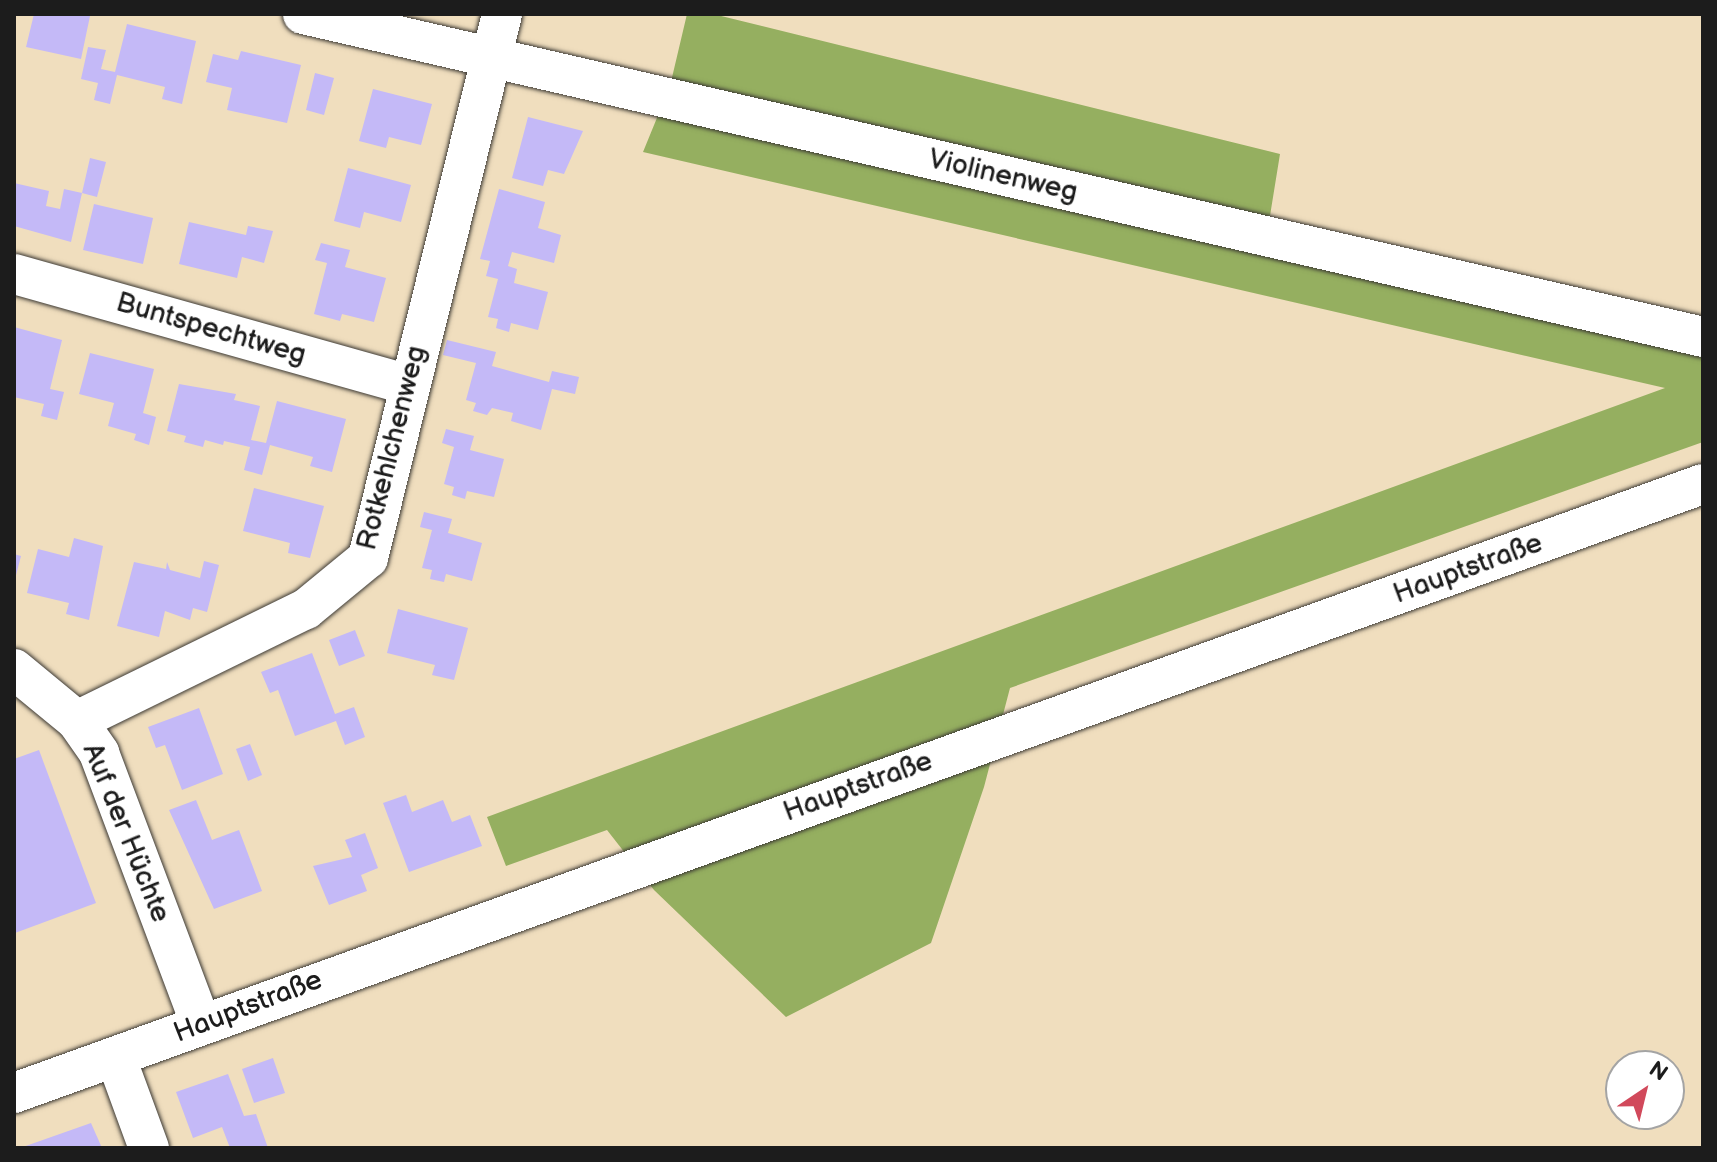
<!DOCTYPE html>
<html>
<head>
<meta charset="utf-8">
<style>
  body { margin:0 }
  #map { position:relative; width:1717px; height:1162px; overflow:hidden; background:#f0debe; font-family:"Balsamiq Sans",sans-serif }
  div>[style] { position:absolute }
  .forest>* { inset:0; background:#95af60 }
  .building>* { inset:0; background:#c4b9f7 }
  .roads { filter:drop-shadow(0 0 2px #3c3934) drop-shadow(0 0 2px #3c3934) }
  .minor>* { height:40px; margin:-20px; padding:0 20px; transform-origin:20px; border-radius:20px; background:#fff }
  span { translate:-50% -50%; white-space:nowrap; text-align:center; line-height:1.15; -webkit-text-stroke:6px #fff; paint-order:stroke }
  .street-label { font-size:28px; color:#1c1c1c }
  .frame { position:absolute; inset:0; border:16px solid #1c1c1c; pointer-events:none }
  .north { position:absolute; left:1605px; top:1050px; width:80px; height:80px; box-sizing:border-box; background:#fff; border:2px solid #a4a4a4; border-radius:50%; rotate:35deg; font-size:22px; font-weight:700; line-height:32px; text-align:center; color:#1c1c1c }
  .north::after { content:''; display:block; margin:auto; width:28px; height:36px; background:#d1495b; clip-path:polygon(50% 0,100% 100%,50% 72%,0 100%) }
</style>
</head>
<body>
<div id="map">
  <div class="forest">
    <i style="clip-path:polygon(687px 14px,713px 14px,1280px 154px,1269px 222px,1703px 320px,1703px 442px,1010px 688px,984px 787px,931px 943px,786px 1017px,654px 890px,607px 830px,506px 866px,487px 817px,1665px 388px,643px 152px,670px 86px)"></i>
  </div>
  <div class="building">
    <i style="clip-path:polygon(34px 14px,90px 16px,81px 59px,26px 47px)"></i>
    <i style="clip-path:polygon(127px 24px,196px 41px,182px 104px,162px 99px,165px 87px,117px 75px,110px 104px,94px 100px,98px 83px,81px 79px,88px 47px,106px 50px,101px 69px,115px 72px)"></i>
    <i style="clip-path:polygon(241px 51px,301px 65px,287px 123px,227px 110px,232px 88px,206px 82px,213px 54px,238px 60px)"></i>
    <i style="clip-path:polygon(315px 73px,334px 78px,324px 115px,306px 110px)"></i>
    <i style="clip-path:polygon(373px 89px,432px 104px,421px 145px,389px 137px,386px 148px,359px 141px)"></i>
    <i style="clip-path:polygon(528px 117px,583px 131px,564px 174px,548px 170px,543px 186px,512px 178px)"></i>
    <i style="clip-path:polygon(90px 158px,106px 162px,97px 197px,82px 193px)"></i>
    <i style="clip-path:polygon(348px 168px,411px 185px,401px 222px,364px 212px,360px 228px,334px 221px)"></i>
    <i style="clip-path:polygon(14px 183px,49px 191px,46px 206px,60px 209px,64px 189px,82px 193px,71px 242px,14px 226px)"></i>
    <i style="clip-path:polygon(499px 189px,545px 202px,538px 228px,561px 235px,554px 263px,512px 252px,508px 266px,517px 269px,514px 283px,548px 292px,538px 330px,511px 323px,509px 332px,496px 328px,498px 319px,488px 317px,498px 279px,486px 276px,490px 261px,480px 259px)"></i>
    <i style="clip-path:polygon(94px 204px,153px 218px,143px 264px,83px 250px)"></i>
    <i style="clip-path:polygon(189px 222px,246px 235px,248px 226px,273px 231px,264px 263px,242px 257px,237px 278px,179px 264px)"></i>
    <i style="clip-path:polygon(321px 243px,350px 250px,345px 267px,386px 278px,374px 322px,342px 314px,340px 321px,314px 314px,327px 263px,315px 260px)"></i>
    <i style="clip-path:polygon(14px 327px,62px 340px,50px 389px,64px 392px,57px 420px,41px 416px,44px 404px,14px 397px)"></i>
    <i style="clip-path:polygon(447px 340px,496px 352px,492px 366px,549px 382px,552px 371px,579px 377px,575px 394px,552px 389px,541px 430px,511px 421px,513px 413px,492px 408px,487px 415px,473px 411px,476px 403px,466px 400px,476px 363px,443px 355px)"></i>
    <i style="clip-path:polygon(90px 353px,154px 369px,143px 413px,156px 417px,149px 445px,134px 440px,136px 434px,108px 426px,114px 403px,79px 394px)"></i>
    <i style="clip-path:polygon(179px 384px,236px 394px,234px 400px,260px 406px,251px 440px,266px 443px,277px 401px,346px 419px,332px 472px,310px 466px,313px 457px,270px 445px,262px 475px,244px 470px,250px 447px,224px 441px,223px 445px,205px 440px,203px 447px,184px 442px,186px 436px,167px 431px)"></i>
    <i style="clip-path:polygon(446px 429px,474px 436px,470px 450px,504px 459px,494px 497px,467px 491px,465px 499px,452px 495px,454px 487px,444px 484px,454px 447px,442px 443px)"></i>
    <i style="clip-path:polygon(254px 488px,324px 506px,310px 558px,288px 553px,290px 543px,243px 531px)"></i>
    <i style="clip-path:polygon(424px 512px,452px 519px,448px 533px,482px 543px,472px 581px,446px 574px,444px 582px,430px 579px,432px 570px,422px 568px,432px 530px,420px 527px)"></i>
    <i style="clip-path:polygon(74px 538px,103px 546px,89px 620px,66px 614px,69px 603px,27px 593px,38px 549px,69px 557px)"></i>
    <i style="clip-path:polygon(14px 554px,21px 556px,15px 579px,14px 579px)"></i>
    <i style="clip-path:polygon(204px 561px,219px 565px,207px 612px,193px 608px,190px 620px,165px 611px,159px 637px,117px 626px,134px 562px,166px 569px,167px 562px,170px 570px,200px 578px)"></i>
    <i style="clip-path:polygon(398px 609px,468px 628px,454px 680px,432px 675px,435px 665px,387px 653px)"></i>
    <i style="clip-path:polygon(355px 630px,365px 656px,339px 666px,329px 640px)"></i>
    <i style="clip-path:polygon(312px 653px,335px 714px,354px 707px,365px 737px,345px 745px,336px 721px,295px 736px,278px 690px,270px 693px,261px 672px)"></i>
    <i style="clip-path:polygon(199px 708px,223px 774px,182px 790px,165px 745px,156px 748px,148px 727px)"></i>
    <i style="clip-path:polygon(250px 744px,262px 775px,248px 781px,236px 749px)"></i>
    <i style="clip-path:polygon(39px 750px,96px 903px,15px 933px,14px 759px)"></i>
    <i style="clip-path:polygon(406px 795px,412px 812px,443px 800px,452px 822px,470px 815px,482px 846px,409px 872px,383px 803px)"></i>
    <i style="clip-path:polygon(196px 800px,212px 840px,239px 830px,262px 891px,214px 909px,169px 810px)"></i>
    <i style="clip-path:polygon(365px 833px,378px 868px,361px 875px,367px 891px,329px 905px,313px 866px,352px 857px,345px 840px)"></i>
    <i style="clip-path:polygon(273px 1058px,285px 1093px,254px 1103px,242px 1069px)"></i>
    <i style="clip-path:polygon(228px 1074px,244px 1116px,256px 1114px,268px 1148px,230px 1148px,222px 1127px,193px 1138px,176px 1092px)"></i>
    <i style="clip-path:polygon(91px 1123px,102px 1148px,20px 1148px)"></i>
  </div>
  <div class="roads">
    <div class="minor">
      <i style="left:303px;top:14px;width:1437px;rotate:12.99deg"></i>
      <i style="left:14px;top:274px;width:409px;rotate:15.7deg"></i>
      <i style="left:14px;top:669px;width:82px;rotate:39.5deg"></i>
      <i style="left:77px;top:721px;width:39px;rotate:55deg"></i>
      <i style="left:99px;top:753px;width:290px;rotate:69.4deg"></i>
      <i style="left:77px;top:721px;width:255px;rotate:-26.1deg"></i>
      <i style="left:306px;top:609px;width:80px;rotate:-39.4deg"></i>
      <i style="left:368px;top:558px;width:560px;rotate:-76.16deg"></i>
      <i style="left:116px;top:1058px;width:96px;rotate:69.9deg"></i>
      <i style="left:14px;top:1093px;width:1795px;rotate:-19.83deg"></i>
    </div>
  </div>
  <div class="street-label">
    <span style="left:1003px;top:176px;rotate:13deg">Violinenweg</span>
    <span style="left:211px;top:329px;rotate:16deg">Buntspechtweg</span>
    <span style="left:392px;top:448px;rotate:-76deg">Rotkehlchenweg</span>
    <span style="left:1468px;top:569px;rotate:-20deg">Hauptstraße</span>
    <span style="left:858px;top:787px;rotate:-20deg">Hauptstraße</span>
    <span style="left:126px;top:833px;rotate:68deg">Auf der Hüchte</span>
    <span style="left:248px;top:1007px;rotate:-21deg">Hauptstraße</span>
  </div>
  <div class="frame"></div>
  <div class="north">N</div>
</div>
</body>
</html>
